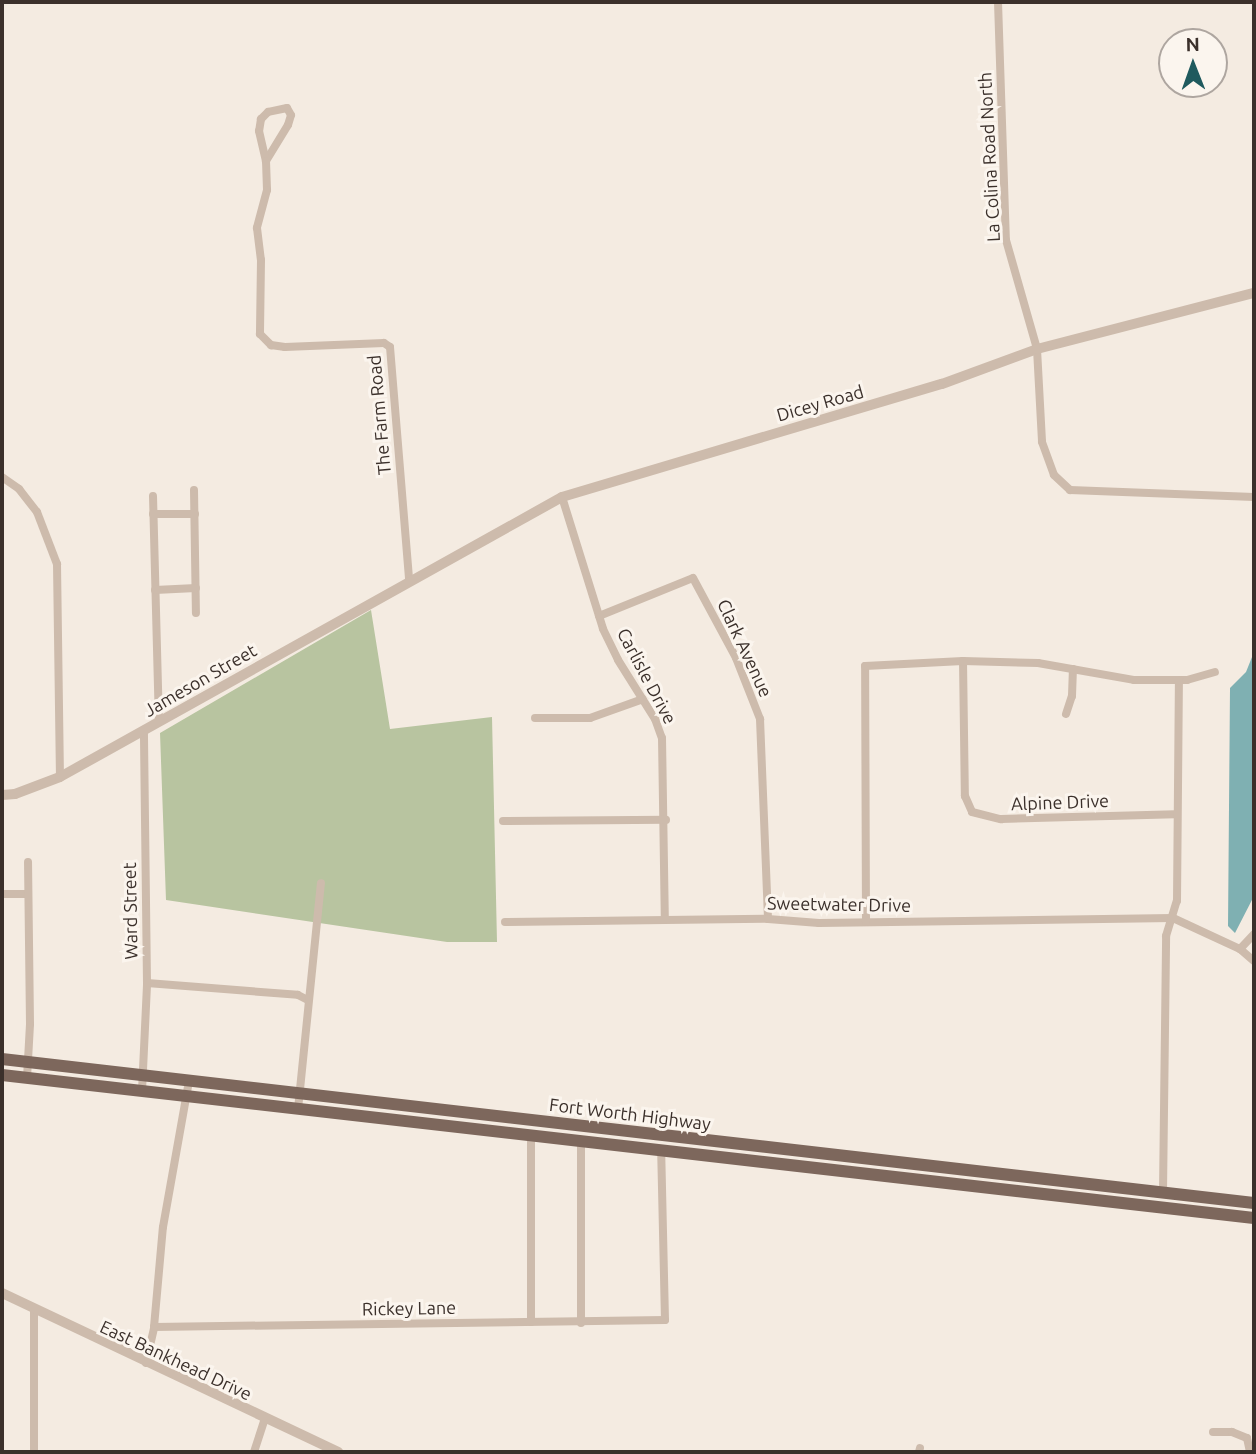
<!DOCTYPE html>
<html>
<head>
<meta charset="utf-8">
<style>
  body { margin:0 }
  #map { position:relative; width:1256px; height:1454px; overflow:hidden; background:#f4ebe1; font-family:Ubuntu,sans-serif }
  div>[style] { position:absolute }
  .green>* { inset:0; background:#b8c4a0 }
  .water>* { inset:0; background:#7fb0b2 }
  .minor>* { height:8px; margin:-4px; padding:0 4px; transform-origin:4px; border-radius:4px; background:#cdbbac }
  .tertiary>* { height:10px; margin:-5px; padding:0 5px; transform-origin:5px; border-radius:5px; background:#cdbbac }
  .primary>* { height:12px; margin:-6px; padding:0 6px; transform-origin:6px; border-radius:6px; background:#7d675c }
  span { translate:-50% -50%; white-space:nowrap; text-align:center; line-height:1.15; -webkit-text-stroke:6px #fbf5ee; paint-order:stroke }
  .street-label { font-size:18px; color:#3b302b }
  .frame { position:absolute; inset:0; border:4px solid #3b302b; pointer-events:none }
  .north { position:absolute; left:1158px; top:28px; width:70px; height:70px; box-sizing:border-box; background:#fbf5ee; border:2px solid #aea6a0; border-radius:50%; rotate:359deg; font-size:19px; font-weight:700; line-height:28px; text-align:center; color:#3b302b }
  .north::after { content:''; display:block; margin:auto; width:24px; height:32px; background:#1f5a5e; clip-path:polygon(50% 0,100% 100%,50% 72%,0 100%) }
</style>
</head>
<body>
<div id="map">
  <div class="green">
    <i style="clip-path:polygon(371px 610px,390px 729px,492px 717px,497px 942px,447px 942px,166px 900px,160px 733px)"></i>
  </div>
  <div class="water">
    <i style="clip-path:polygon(1254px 652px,1254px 896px,1235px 933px,1228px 926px,1230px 688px,1246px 672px)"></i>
  </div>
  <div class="minor">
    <i style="left:998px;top:2px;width:238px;rotate:88.1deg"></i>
    <i style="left:1006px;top:240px;width:113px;rotate:74.1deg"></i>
    <i style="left:1037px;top:349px;width:93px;rotate:86.9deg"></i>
    <i style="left:1042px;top:442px;width:35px;rotate:70deg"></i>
    <i style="left:1054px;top:475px;width:22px;rotate:43deg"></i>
    <i style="left:1070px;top:490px;width:184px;rotate:2.2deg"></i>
    <i style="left:266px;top:161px;width:42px;rotate:-58.6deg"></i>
    <i style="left:288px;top:125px;width:10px;rotate:-73deg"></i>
    <i style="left:291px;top:115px;width:8px;rotate:-120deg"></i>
    <i style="left:287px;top:108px;width:19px;rotate:168deg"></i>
    <i style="left:268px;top:112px;width:10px;rotate:135deg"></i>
    <i style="left:261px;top:119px;width:12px;rotate:99deg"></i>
    <i style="left:259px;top:131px;width:31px;rotate:77deg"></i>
    <i style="left:266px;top:161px;width:29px;rotate:88deg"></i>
    <i style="left:267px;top:190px;width:39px;rotate:105deg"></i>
    <i style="left:257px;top:228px;width:32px;rotate:83deg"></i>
    <i style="left:261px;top:260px;width:74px;rotate:90.8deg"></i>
    <i style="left:260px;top:334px;width:16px;rotate:45deg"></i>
    <i style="left:271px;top:345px;width:14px;rotate:8deg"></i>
    <i style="left:285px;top:347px;width:99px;rotate:-2.3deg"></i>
    <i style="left:384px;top:343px;width:7px;rotate:34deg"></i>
    <i style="left:390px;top:347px;width:234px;rotate:85.3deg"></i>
    <i style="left:2px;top:477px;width:21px;rotate:35deg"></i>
    <i style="left:19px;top:489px;width:29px;rotate:52deg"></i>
    <i style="left:37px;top:512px;width:56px;rotate:69deg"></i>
    <i style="left:57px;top:564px;width:213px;rotate:89.2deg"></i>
    <i style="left:194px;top:490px;width:123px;rotate:89.1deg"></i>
    <i style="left:153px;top:496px;width:224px;rotate:88.5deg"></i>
    <i style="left:562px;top:497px;width:138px;rotate:72.7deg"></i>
    <i style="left:603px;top:629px;width:34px;rotate:64deg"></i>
    <i style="left:618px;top:660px;width:70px;rotate:57.9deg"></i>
    <i style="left:655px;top:719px;width:20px;rotate:70deg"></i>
    <i style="left:662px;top:738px;width:181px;rotate:89.1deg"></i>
    <i style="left:153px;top:514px;width:42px"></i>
    <i style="left:155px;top:590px;width:41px;rotate:-2.8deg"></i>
    <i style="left:599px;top:616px;width:101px;rotate:-22deg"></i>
    <i style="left:693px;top:578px;width:91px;rotate:61.7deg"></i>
    <i style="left:736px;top:658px;width:66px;rotate:68.5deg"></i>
    <i style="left:760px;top:719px;width:200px;rotate:87.7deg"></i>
    <i style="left:963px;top:661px;width:135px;rotate:89.2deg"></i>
    <i style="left:965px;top:796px;width:17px;rotate:66deg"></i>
    <i style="left:972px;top:812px;width:30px;rotate:14deg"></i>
    <i style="left:1001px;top:819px;width:174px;rotate:-1.6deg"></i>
    <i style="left:1066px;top:714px;width:19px;rotate:-72deg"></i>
    <i style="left:1072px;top:696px;width:27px;rotate:-88deg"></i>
    <i style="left:535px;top:718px;width:55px"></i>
    <i style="left:590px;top:718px;width:56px;rotate:-19.7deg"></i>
    <i style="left:503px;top:821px;width:163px;rotate:-0.4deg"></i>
    <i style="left:2px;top:894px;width:26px"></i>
    <i style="left:505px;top:922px;width:263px;rotate:-0.7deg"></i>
    <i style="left:768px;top:919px;width:51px;rotate:4.5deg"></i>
    <i style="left:819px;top:923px;width:354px;rotate:-0.8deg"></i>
    <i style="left:1173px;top:918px;width:74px;rotate:24.8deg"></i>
    <i style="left:1240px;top:949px;width:18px;rotate:41deg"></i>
    <i style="left:866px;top:922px;width:256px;rotate:-90.2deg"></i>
    <i style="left:865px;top:666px;width:98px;rotate:-2.9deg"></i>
    <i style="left:963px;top:661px;width:75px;rotate:1.5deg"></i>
    <i style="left:1038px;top:663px;width:97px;rotate:10deg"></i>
    <i style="left:1134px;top:680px;width:53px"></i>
    <i style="left:1187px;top:680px;width:29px;rotate:-16deg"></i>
    <i style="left:1240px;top:949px;width:21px;rotate:-47deg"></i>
    <i style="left:147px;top:983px;width:151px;rotate:4.5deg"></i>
    <i style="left:298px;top:995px;width:11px;rotate:27deg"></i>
    <i style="left:27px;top:1078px;width:54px;rotate:-86.8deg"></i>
    <i style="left:30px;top:1024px;width:162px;rotate:-90.7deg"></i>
    <i style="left:142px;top:1091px;width:108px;rotate:-87.3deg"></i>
    <i style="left:147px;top:983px;width:253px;rotate:-90.7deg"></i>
    <i style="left:298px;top:1109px;width:227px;rotate:-84.2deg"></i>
    <i style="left:531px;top:1136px;width:186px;rotate:90deg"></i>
    <i style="left:1163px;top:1192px;width:256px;rotate:-89.3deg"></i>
    <i style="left:1166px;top:936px;width:37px;rotate:-73deg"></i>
    <i style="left:1177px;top:901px;width:221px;rotate:-89.5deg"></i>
    <i style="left:34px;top:1309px;width:143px;rotate:90deg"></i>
    <i style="left:581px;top:1323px;width:182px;rotate:-90deg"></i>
    <i style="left:154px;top:1327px;width:511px;rotate:-0.78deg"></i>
    <i style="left:665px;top:1320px;width:170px;rotate:-91.3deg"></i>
    <i style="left:146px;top:1363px;width:37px;rotate:-77deg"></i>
    <i style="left:154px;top:1327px;width:100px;rotate:-84.9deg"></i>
    <i style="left:163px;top:1227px;width:148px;rotate:-79.9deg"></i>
    <i style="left:1213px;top:1432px;width:19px"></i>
    <i style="left:1232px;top:1432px;width:16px;rotate:22deg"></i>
    <i style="left:1247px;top:1438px;width:14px;rotate:78deg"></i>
    <i style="left:254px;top:1452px;width:35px;rotate:-72deg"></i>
    <i style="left:919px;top:1452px;width:4px;rotate:-76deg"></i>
  </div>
  <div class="tertiary">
    <i style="left:2px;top:795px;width:13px;rotate:-4deg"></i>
    <i style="left:15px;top:794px;width:48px;rotate:-20.7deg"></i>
    <i style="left:60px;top:777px;width:575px;rotate:-29.15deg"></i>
    <i style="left:562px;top:497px;width:396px;rotate:-16.6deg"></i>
    <i style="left:942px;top:384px;width:101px;rotate:-20.2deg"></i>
    <i style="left:1037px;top:349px;width:224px;rotate:-14.5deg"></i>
    <i style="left:2px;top:1293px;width:372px;rotate:25.3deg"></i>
  </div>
  <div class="primary">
    <i style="left:2px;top:1059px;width:1260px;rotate:6.56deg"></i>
    <i style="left:2px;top:1075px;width:1260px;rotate:6.52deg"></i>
  </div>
  <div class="street-label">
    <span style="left:989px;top:157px;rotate:-93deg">La Colina Road North</span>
    <span style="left:820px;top:403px;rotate:-16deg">Dicey Road</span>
    <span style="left:379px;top:415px;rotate:-95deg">The Farm Road</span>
    <span style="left:745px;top:648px;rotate:65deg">Clark Avenue</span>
    <span style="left:647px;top:676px;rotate:62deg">Carlisle Drive</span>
    <span style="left:200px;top:680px;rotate:-30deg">Jameson Street</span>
    <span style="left:1060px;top:802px;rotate:-2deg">Alpine Drive</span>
    <span style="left:839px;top:904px;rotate:1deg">Sweetwater Drive</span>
    <span style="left:130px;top:911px;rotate:-91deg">Ward Street</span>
    <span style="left:630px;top:1114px;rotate:7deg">Fort Worth Highway</span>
    <span style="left:409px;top:1308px;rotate:-1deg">Rickey Lane</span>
    <span style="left:176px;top:1360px;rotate:25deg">East Bankhead Drive</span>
  </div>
  <div class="frame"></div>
  <div class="north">N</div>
</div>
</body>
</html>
